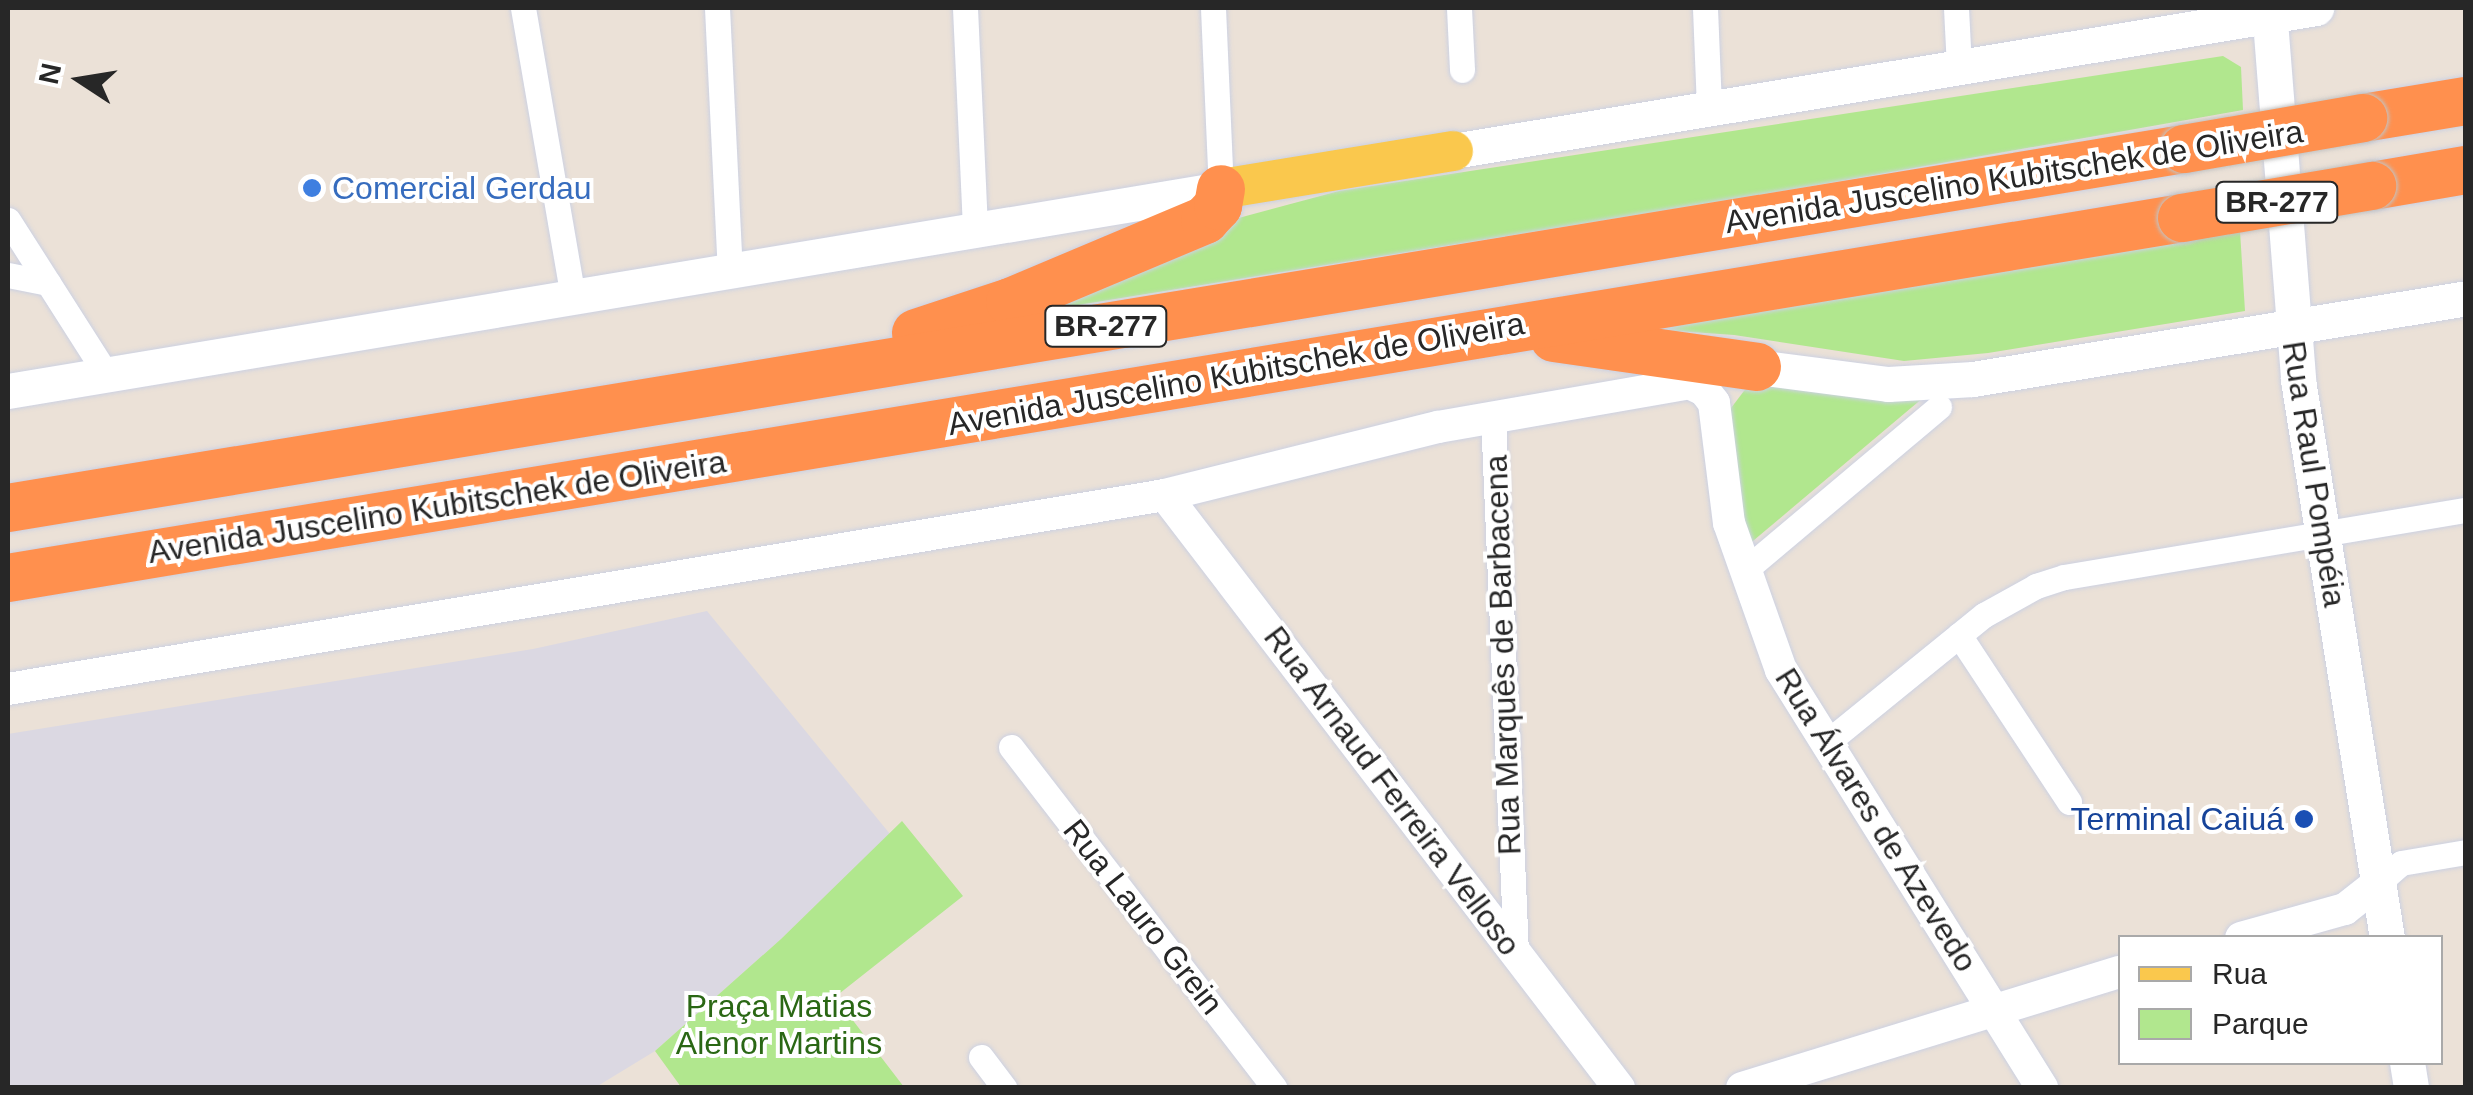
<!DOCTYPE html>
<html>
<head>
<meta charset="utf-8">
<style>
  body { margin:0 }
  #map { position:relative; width:2473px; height:1095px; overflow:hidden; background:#ebe1d7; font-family:Helvetica,sans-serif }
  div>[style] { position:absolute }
  .industrial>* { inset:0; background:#dbd8e2 }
  .green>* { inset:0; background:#b1e78e }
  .roads { filter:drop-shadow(0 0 2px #ccd1e2) drop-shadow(0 0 2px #ccd1e2) }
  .minor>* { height:25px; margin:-12.5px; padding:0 12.5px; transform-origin:12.5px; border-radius:12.5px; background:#fff }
  .tertiary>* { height:32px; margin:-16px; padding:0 16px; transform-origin:16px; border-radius:16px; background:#fff }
  .secondary>* { height:35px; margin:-17.5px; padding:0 17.5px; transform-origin:17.5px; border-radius:17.5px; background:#fff }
  .primary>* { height:40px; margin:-20px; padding:0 20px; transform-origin:20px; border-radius:20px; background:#fac84d }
  .motorway>* { height:48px; margin:-24px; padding:0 24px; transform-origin:24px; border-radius:24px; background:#ff904e }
  .bridges { filter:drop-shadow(0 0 2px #c3c3c3) drop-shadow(0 0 2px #c3c3c3) }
  .motorway-bridge>* { height:48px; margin:-24px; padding:0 24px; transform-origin:24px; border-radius:24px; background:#ff904e }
  .dots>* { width:28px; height:28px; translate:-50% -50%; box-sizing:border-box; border:5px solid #fff; border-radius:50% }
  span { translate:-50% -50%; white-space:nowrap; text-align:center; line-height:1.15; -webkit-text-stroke:8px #fff; paint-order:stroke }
  .shield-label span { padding:2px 8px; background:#fff; border:2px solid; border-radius:8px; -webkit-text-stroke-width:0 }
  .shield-label { font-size:30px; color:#272727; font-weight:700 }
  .street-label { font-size:32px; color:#272727 }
  .shop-label { font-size:32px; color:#366cbe }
  .left { translate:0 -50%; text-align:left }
  .transit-label { font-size:32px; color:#164399 }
  .right { translate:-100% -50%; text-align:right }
  .park-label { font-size:32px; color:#2a6714 }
  .frame { position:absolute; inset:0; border:10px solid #272727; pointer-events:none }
  .legend { position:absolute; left:2118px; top:935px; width:325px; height:130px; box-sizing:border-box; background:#fff; border:2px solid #a9a9a9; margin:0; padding:12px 18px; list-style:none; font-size:30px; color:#272727 }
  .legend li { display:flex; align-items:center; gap:20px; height:50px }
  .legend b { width:50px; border:2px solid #a9a9a9 }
  .north { position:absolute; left:30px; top:30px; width:100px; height:100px; -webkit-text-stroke:8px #fff; paint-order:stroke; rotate:282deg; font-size:28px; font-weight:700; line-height:40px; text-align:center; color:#272727 }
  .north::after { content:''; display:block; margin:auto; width:35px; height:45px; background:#272727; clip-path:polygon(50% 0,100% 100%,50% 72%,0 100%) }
</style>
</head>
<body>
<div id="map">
  <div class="industrial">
    <i style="clip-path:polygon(707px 611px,890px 834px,781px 939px,655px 1051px,596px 1087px,8px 1088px,8px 734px,533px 649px)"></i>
  </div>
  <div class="green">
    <i style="clip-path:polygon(2223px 56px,2241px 67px,2243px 110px,1749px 197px,1016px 315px,1220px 223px,1339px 191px)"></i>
    <i style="clip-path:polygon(2240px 231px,2245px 311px,1988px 353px,1904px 361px,1734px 335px,1647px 329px)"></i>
    <i style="clip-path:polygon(1772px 381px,1924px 397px,1747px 546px,1728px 412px,1747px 387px)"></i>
    <i style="clip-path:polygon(902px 821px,963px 896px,835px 997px,904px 1087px,681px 1087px,655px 1051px,781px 939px)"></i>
  </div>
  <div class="roads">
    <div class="minor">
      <i style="left:523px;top:8px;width:293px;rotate:80.2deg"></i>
      <i style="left:717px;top:8px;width:263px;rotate:87.2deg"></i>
      <i style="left:965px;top:8px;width:222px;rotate:87.4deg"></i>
      <i style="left:1213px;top:8px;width:181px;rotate:87.5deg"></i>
      <i style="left:1459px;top:8px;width:62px;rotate:87.2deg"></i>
      <i style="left:1705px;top:8px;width:100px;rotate:87.7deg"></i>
      <i style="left:1956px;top:8px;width:59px;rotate:87.1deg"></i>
      <i style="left:8px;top:220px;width:183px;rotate:57.5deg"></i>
      <i style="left:8px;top:275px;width:41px;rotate:11.3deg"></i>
      <i style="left:1493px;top:416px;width:538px;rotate:87.55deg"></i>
      <i style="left:1744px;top:571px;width:255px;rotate:-40.1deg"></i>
      <i style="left:1959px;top:635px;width:200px;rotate:56.6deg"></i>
      <i style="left:1825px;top:744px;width:205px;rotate:-39.1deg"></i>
      <i style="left:1984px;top:615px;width:60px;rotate:-29.1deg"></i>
      <i style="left:2036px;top:586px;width:29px;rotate:-18deg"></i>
      <i style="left:2064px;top:577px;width:408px;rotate:-9.5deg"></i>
      <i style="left:1011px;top:747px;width:431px;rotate:52.3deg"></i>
      <i style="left:2378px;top:883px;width:30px;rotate:-41deg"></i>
      <i style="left:2401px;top:863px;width:66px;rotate:-9.6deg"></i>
      <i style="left:981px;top:1057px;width:39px;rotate:53deg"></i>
    </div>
    <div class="tertiary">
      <i style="left:1165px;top:495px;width:747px;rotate:52.56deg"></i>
      <i style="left:8px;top:689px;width:1173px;rotate:-9.52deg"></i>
      <i style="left:1165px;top:495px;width:281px;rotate:-14deg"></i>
      <i style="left:1438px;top:427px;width:255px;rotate:-9.9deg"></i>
      <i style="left:1689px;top:383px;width:17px;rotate:25deg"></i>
      <i style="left:1704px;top:390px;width:16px;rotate:52deg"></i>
      <i style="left:1714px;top:403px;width:121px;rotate:82.9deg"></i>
      <i style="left:1729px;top:523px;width:156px;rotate:70.5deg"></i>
      <i style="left:1781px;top:670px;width:493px;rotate:58deg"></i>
      <i style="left:2241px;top:938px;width:108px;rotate:-15.6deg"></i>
      <i style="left:2345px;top:909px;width:42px;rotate:-38.2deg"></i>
      <i style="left:1742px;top:1088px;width:395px;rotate:-17.1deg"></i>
    </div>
    <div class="secondary">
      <i style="left:2269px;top:8px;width:373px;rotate:85.5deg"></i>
      <i style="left:2298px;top:380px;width:565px;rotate:80.94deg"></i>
      <i style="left:1453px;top:151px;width:875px;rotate:-9.41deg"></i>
      <i style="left:1757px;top:367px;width:132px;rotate:7.4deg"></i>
      <i style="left:1888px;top:384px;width:85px;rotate:-3.4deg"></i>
      <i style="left:1973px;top:379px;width:500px;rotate:-9.3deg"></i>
      <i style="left:8px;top:391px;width:1230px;rotate:-9.45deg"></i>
      <i style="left:2407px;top:1062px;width:26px;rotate:81deg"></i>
    </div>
    <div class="primary">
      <i style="left:1221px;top:189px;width:235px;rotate:-9.3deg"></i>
    </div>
    <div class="motorway">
      <i style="left:2363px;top:118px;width:104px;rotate:-9.4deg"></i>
      <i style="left:2372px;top:186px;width:95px;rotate:-9.7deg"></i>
      <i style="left:916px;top:333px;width:99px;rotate:-18.3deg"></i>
      <i style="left:1010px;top:302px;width:212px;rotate:-22.8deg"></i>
      <i style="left:1205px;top:220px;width:19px;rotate:-47deg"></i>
      <i style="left:1218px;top:206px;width:17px;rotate:-80deg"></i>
      <i style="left:1554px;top:338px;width:205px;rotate:8.1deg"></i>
      <i style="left:8px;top:508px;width:2205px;rotate:-9.37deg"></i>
      <i style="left:8px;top:578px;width:2204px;rotate:-9.4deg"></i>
    </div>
  </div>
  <div class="bridges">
    <div class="motorway-bridge">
      <i style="left:2184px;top:149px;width:182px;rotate:-9.8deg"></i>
      <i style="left:2182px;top:218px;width:193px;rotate:-9.6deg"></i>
    </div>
  </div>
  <div class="dots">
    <i style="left:312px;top:188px;background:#3f7fe0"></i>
    <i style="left:2304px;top:819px;background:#1a4fb4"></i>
  </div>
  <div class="shield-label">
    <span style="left:2277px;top:202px">BR-277</span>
    <span style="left:1106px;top:326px">BR-277</span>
  </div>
  <div class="street-label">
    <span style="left:2014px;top:177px;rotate:-9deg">Avenida Juscelino Kubitschek de Oliveira</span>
    <span style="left:1236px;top:374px;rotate:-10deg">Avenida Juscelino Kubitschek de Oliveira</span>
    <span style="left:2314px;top:474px;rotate:81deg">Rua Raul Pompéia</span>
    <span style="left:437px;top:507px;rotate:-9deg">Avenida Juscelino Kubitschek de Oliveira</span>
    <span style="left:1503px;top:655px;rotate:-92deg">Rua Marquês de Barbacena</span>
    <span style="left:1392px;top:791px;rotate:53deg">Rua Arnaud Ferreira Velloso</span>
    <span style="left:1876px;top:820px;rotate:58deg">Rua Álvares de Azevedo</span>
    <span style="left:1143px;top:917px;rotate:52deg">Rua Lauro Grein</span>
  </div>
  <div class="shop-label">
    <span class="left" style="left:332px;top:188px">Comercial Gerdau</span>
  </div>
  <div class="transit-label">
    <span class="right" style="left:2284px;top:819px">Terminal Caiuá</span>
  </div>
  <div class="park-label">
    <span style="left:779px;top:1025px">Praça Matias<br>Alenor Martins</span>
  </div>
  <div class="frame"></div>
  <ul class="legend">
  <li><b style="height:12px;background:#fac84d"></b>Rua</li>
  <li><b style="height:28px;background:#b1e78e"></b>Parque</li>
  </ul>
  <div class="north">N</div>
</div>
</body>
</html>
